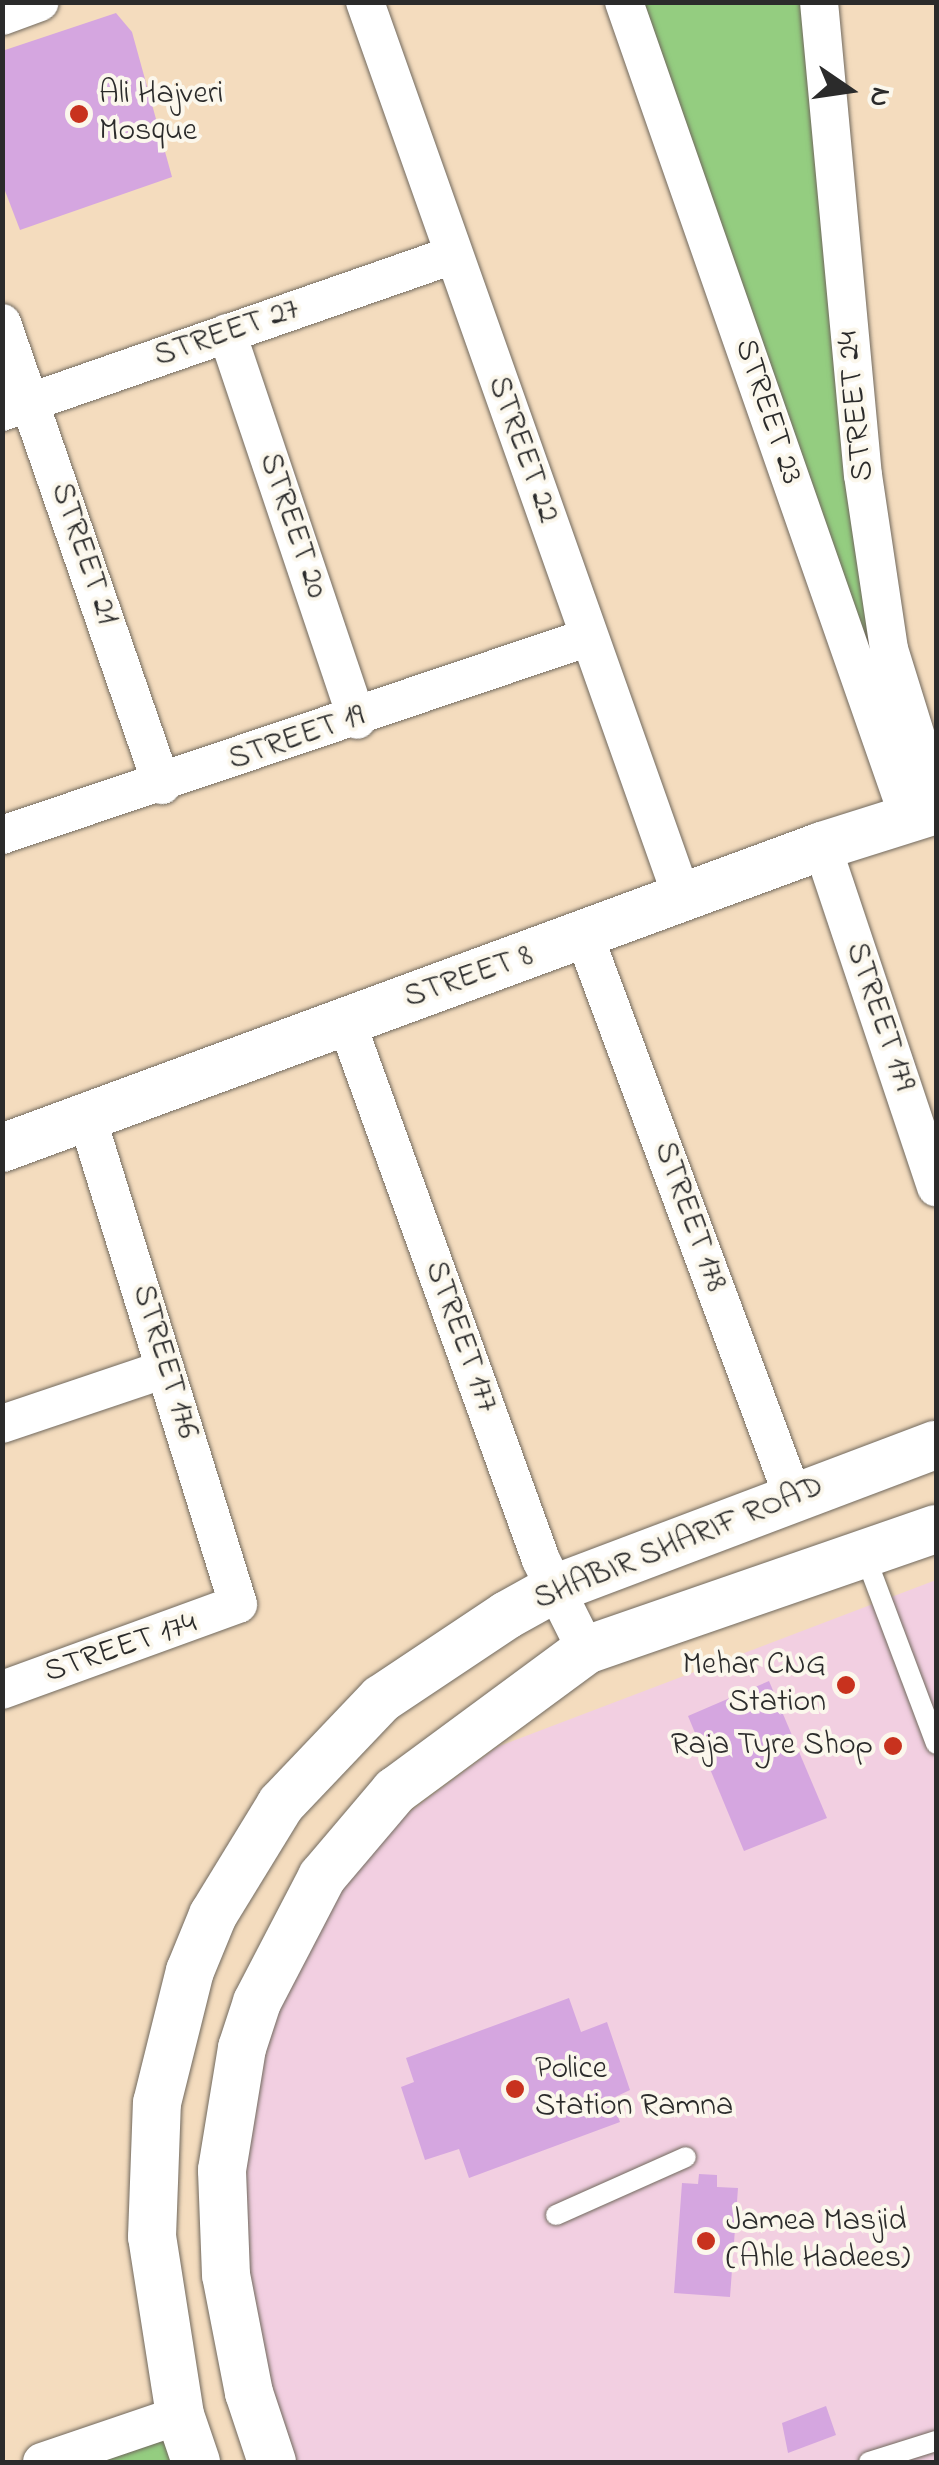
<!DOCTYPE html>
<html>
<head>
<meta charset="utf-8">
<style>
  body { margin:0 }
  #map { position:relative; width:939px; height:2465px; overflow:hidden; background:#f4dcbe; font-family:"Indie Flower",sans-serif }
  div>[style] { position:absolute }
  .built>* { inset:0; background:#f2cfe1 }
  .green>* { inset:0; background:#94cd80 }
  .building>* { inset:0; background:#d5a6e0 }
  .roads { filter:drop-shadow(0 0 2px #71695e) drop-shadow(0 0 2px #71695e) }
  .service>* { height:20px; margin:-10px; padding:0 10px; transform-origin:10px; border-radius:10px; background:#fff }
  .minor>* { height:38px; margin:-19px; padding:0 19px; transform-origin:19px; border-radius:19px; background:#fff }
  .tertiary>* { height:48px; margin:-24px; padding:0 24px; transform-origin:24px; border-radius:24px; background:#fff }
  .dots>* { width:28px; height:28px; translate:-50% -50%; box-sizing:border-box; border:5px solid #fbf7ec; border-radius:50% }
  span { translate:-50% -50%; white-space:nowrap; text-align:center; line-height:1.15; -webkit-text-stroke:8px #fbf7ec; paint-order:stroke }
  .poi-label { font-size:32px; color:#2b2b2b }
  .left { translate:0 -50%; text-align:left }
  .right { translate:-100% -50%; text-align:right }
  .street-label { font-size:32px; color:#2b2b2b }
  .frame { position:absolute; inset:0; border:5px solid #2b2b2b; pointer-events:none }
  .north { position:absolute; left:799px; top:40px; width:100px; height:100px; -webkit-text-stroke:8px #fbf7ec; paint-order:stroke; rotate:103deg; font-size:28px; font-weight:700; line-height:40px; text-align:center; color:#2b2b2b }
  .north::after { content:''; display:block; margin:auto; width:35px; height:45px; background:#2b2b2b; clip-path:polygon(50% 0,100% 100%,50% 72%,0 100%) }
</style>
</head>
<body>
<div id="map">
  <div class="built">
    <i style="clip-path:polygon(936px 1580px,936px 2462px,293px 2462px,273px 2412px,247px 2296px,245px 2194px,248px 2103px,298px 1943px,397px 1821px,497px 1747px)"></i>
  </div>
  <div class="green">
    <i style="clip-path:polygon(631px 3px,813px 3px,913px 811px)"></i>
    <i style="clip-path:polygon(163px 2421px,177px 2462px,41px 2462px)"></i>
  </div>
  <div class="building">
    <i style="clip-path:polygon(116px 13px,132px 32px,172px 177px,20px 230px,2px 183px,2px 51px)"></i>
    <i style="clip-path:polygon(769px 1681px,827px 1818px,744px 1851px,688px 1716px)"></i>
    <i style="clip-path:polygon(569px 1998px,581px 2032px,607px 2022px,630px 2090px,611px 2099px,620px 2122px,469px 2178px,459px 2149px,425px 2160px,401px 2087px,414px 2082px,406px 2058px)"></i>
    <i style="clip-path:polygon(699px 2174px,717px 2175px,717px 2187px,738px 2188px,730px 2297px,674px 2293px,682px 2183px,698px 2184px)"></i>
    <i style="clip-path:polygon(826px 2406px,836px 2435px,788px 2453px,782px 2423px)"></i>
  </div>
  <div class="roads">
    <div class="service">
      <i style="left:864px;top:1553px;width:204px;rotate:69.3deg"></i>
      <i style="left:556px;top:2215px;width:142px;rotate:-24deg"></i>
      <i style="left:869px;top:2462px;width:70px;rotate:-17.4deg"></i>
    </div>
    <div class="minor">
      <i style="left:365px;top:2px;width:949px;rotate:70.5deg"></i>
      <i style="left:624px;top:2px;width:868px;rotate:70.75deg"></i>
      <i style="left:819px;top:2px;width:475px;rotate:84.7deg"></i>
      <i style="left:863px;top:475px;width:176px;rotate:81.5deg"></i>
      <i style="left:889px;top:649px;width:159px;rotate:72.8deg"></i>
      <i style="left:2px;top:16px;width:40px;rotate:-20.2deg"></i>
      <i style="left:2px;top:323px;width:489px;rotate:70.9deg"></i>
      <i style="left:227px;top:333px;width:408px;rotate:71.4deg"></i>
      <i style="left:2px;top:412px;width:475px;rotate:-19.2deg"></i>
      <i style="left:2px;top:835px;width:619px;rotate:-18.64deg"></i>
      <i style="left:822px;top:846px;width:360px;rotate:71.5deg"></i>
      <i style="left:585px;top:938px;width:596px;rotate:69.59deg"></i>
      <i style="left:346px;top:1021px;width:573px;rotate:70.11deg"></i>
      <i style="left:541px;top:1560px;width:101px;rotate:63.4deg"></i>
      <i style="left:2px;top:1424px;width:172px;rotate:-18.6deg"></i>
      <i style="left:2px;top:1690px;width:251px;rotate:-20deg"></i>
      <i style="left:238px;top:1604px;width:506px;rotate:-107.25deg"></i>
      <i style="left:42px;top:2462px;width:146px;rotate:-18.8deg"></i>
    </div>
    <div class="tertiary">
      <i style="left:2px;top:1148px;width:874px;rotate:-20.22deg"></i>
      <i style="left:822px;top:846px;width:120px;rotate:-17.5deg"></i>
      <i style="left:196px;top:2462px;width:50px;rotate:-108.8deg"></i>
      <i style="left:180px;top:2415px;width:180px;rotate:-98.9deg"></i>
      <i style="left:152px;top:2237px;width:134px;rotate:-87.9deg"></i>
      <i style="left:157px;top:2103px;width:136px;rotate:-76deg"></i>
      <i style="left:190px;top:1971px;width:61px;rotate:-67.7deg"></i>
      <i style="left:213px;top:1915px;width:130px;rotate:-58.5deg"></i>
      <i style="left:281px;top:1804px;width:145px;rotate:-46.4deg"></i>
      <i style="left:381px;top:1699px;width:151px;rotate:-33.7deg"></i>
      <i style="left:507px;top:1615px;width:54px;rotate:-29deg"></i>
      <i style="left:554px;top:1589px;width:408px;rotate:-20.7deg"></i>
      <i style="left:272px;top:2462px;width:73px;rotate:-108.4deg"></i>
      <i style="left:249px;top:2393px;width:120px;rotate:-101deg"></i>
      <i style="left:226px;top:2275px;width:105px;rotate:-92.2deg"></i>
      <i style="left:222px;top:2170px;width:124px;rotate:-80.7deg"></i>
      <i style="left:242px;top:2048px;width:48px;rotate:-71.9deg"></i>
      <i style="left:257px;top:2002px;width:141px;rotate:-62.5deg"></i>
      <i style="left:322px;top:1877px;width:113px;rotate:-49.7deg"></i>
      <i style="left:395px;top:1791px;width:237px;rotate:-36.4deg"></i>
      <i style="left:586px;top:1650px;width:370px;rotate:-19.1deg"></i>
    </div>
  </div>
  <div class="dots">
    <i style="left:79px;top:114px;background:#c8321e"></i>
    <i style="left:846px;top:1685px;background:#c8321e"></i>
    <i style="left:893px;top:1746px;background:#c8321e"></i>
    <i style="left:515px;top:2089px;background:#c8321e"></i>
    <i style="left:706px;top:2241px;background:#c8321e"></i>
  </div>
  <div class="poi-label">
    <span class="left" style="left:99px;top:114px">Ali Hajveri<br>Mosque</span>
    <span class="right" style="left:826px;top:1685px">Mehar CNG<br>Station</span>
    <span class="right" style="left:873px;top:1746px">Raja Tyre Shop</span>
    <span class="left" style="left:535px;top:2089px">Police<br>Station Ramna</span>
    <span class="left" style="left:726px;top:2241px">Jamea Masjid<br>(Ahle Hadees)</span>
  </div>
  <div class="street-label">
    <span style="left:227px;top:334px;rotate:-19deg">STREET 27</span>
    <span style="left:857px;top:406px;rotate:-96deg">STREET 24</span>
    <span style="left:767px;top:412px;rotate:71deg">STREET 23</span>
    <span style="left:522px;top:450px;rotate:70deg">STREET 22</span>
    <span style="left:292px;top:526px;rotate:71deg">STREET 20</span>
    <span style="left:83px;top:554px;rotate:71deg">STREET 21</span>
    <span style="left:297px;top:739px;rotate:-19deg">STREET 19</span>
    <span style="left:469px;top:978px;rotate:-19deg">STREET 8</span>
    <span style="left:879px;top:1017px;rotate:71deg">STREET 179</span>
    <span style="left:689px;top:1217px;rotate:70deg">STREET 178</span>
    <span style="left:460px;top:1337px;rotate:70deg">STREET 177</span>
    <span style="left:164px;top:1362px;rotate:73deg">STREET 176</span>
    <span style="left:679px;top:1544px;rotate:-22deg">SHABIR SHARIF ROAD</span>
    <span style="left:121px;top:1649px;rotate:-19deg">STREET 174</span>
  </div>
  <div class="frame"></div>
  <div class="north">N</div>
</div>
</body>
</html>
